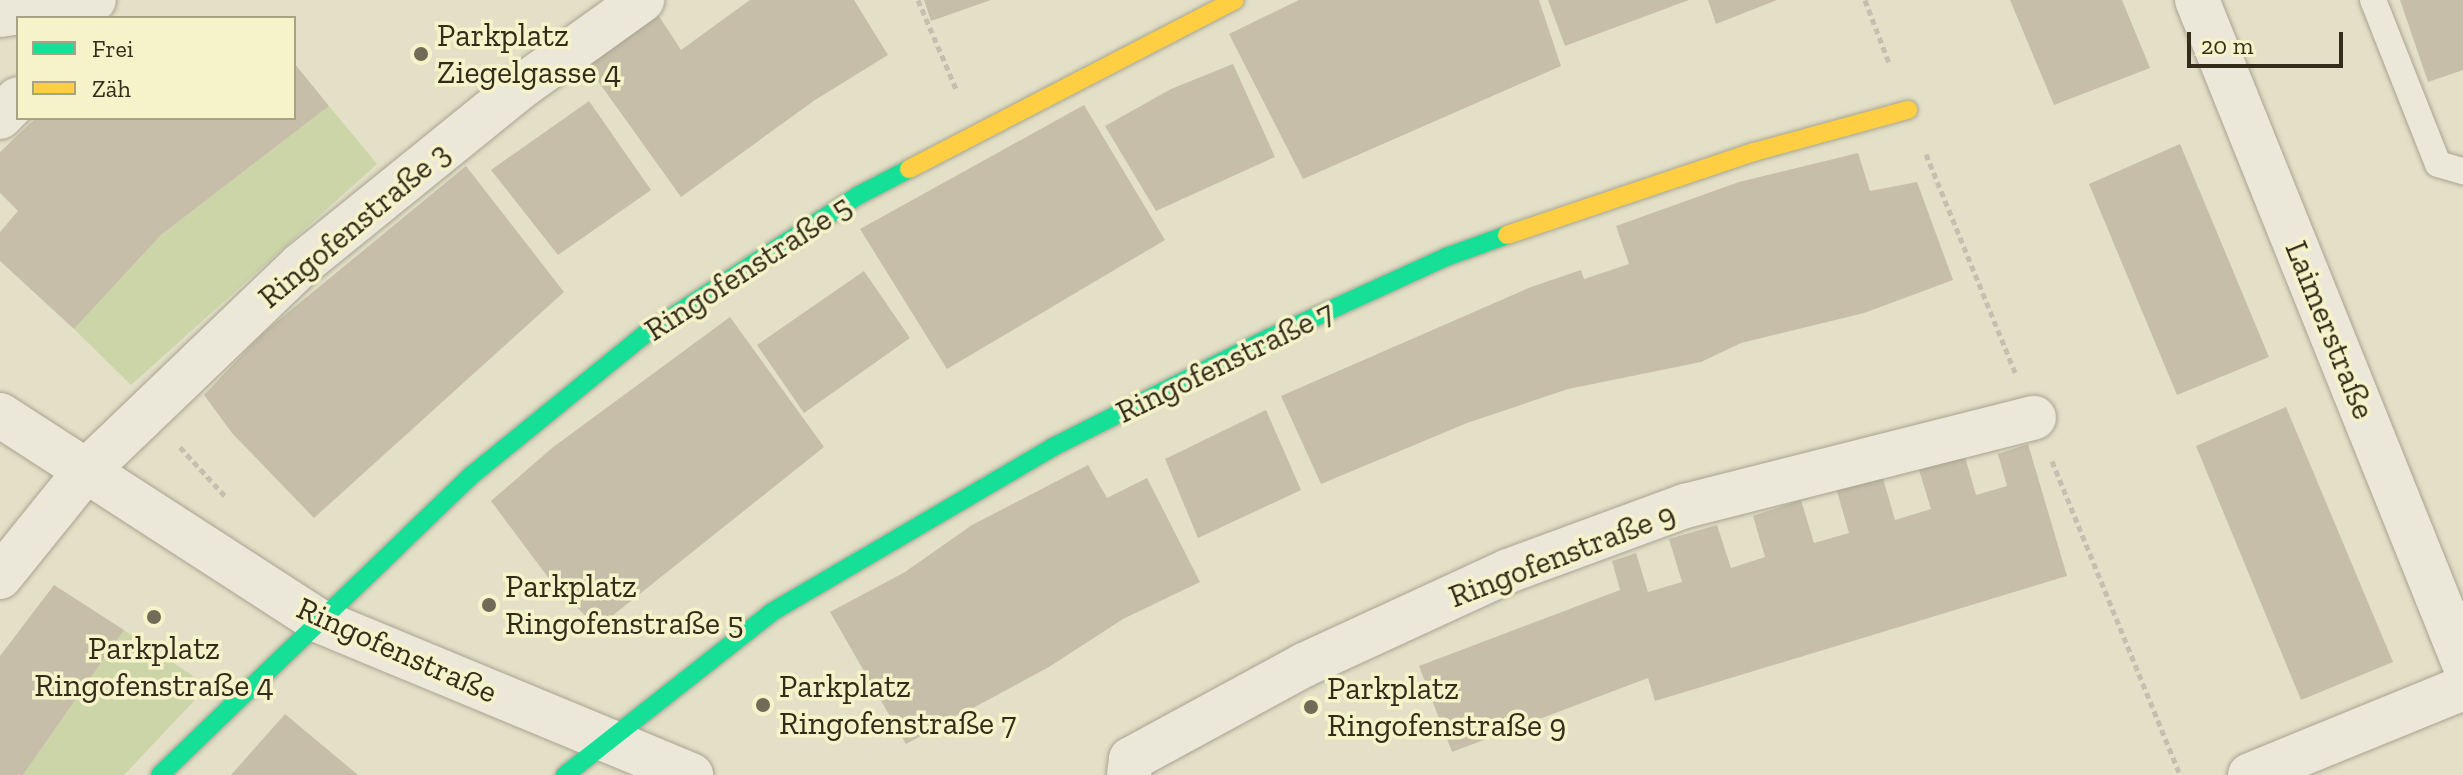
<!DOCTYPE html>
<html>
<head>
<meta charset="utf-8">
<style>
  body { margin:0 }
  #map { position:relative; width:2463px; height:775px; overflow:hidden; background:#e3e0c7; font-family:"Zilla Slab",serif }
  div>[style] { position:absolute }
  .green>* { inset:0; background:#ccd5a8 }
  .building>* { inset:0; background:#c6bea8 }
  .path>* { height:5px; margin-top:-2.5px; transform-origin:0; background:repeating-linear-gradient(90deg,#c3c0b1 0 6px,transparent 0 10px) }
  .roads { filter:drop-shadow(0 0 2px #a7a491) drop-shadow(0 0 2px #a7a491) }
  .lane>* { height:26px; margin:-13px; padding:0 13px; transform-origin:13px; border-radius:13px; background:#ebe8d9 }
  .street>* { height:44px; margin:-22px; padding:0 22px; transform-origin:22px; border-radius:22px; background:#ebe8d9 }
  .fast>* { height:18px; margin:-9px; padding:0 9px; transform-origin:9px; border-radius:9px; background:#16e098 }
  .slow>* { height:18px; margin:-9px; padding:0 9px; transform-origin:9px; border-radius:9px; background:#ffcf43 }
  .dots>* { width:22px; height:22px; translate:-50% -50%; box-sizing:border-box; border:4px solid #f6f2ca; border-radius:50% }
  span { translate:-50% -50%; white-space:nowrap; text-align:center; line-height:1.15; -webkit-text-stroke:7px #f6f2ca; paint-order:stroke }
  .poi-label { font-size:32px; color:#342c1a }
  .left { translate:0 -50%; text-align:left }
  .street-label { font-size:32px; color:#342c1a }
  .legend { position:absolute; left:16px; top:16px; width:280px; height:104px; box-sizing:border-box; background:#f6f2ca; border:2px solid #a8a384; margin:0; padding:10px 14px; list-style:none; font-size:24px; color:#342c1a }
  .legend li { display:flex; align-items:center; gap:16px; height:40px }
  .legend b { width:40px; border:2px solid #a8a384 }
  .scale { position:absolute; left:2187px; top:32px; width:156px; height:36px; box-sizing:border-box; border:4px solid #342c1a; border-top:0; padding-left:10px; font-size:24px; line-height:28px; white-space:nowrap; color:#342c1a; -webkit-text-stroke:6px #f6f2ca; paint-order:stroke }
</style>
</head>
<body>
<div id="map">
  <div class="green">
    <i style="clip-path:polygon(329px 106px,377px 164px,131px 385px,74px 329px,161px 235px)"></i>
    <i style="clip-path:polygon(124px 630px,208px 686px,124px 775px,23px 775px)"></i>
  </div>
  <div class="building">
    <i style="clip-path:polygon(750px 0,854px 0,888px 55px,815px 100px,681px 197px,585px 63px,655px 10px,681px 50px)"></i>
    <i style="clip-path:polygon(924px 0,991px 0,931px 21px)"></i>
    <i style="clip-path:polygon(1299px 0,1539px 0,1561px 66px,1303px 179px,1229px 34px)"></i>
    <i style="clip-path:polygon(1548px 0,1689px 0,1565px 46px)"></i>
    <i style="clip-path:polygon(1708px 0,1777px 0,1716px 24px)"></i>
    <i style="clip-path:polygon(2010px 0,2122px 0,2150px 68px,2054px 105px)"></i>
    <i style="clip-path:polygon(2400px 0,2463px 0,2463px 70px,2428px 82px)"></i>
    <i style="clip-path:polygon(294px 63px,329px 106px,161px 235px,74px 329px,0 261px,0 232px,18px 211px,0 193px,0 152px,36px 118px,294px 118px)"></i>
    <i style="clip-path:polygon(1233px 64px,1275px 157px,1156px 211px,1105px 126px,1171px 89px)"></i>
    <i style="clip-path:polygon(589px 101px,651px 190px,558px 255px,491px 170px)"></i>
    <i style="clip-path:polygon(1084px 105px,1165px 240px,947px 369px,860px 229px)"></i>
    <i style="clip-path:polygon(2180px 144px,2269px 357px,2177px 395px,2089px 184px)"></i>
    <i style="clip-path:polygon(1858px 153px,1870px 191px,1917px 182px,1953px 280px,1864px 313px,1741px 343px,1701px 362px,1568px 389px,1467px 423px,1321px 484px,1281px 396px,1531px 287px,1581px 270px,1584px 279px,1629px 264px,1616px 226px,1739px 182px)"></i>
    <i style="clip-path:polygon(466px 166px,564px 292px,314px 518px,232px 433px,204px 395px,263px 333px)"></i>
    <i style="clip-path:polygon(864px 271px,910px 338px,804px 413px,757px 345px)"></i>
    <i style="clip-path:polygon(730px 317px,824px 447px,597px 628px,547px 576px,491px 501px,552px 448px)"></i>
    <i style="clip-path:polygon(2286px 407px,2393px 662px,2301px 700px,2196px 446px)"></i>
    <i style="clip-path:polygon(1266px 410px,1301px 490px,1198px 538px,1165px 459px)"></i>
    <i style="clip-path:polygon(2028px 444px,2067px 576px,1655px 701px,1648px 678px,1452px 752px,1419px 666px,1620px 590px,1612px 561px,1636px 553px,1648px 592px,1682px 582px,1669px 539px,1717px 525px,1731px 568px,1765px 557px,1753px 516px,1801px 500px,1814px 543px,1849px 533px,1836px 488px,1882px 475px,1895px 520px,1931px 509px,1919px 470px,1965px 457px,1976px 495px,2007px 486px,1998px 454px)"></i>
    <i style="clip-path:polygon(1088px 465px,1107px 498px,1147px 478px,1200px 582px,1123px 619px,1049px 667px,906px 744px,830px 612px,905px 572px,972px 525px)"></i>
    <i style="clip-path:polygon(54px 585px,124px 630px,23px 775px,0 775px,0 656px)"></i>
    <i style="clip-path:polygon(285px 714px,358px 775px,231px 775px)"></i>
  </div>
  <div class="path">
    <i style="left:918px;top:0;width:99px;rotate:66.8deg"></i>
    <i style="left:1865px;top:0;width:67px;rotate:69.1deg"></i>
    <i style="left:1926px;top:154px;width:238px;rotate:67.8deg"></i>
    <i style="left:180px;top:447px;width:68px;rotate:47.4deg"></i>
    <i style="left:2052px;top:461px;width:339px;rotate:67.8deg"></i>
  </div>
  <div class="roads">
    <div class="lane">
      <i style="left:2373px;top:0;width:176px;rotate:68.4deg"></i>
      <i style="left:2438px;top:164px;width:26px;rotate:16deg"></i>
    </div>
    <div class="street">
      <i style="left:2197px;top:0;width:713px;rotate:68.08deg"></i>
      <i style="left:0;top:15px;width:95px;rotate:-9.1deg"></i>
      <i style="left:0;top:117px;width:25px;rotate:-45deg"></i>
      <i style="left:0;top:415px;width:378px;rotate:32.9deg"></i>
      <i style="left:317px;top:620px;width:405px;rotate:22.5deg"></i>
      <i style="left:0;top:577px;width:134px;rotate:-51.1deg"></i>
      <i style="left:84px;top:473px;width:302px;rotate:-43.8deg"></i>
      <i style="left:302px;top:264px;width:283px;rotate:-39deg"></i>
      <i style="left:522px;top:86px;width:148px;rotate:-35.6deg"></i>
      <i style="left:1129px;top:775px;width:16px;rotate:-83deg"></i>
      <i style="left:1131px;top:759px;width:197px;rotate:-28.5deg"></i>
      <i style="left:1304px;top:665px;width:225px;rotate:-24.7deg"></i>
      <i style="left:1508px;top:571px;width:189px;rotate:-20.2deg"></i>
      <i style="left:1685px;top:506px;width:360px;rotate:-14.2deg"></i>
      <i style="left:2250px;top:775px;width:230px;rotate:-22.2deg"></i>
    </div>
    <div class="fast">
      <i style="left:160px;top:775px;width:434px;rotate:-43.9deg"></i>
      <i style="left:473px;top:474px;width:220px;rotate:-39.1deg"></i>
      <i style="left:644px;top:335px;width:257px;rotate:-33.1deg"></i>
      <i style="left:859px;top:195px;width:56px;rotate:-27.5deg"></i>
      <i style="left:565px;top:775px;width:263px;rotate:-38.2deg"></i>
      <i style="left:772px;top:612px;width:326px;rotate:-30.4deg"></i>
      <i style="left:1053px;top:447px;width:242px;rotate:-26.8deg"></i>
      <i style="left:1269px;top:338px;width:195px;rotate:-24.6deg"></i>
      <i style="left:1446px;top:257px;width:65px;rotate:-19.8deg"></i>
    </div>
    <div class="slow">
      <i style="left:909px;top:169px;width:367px;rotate:-27.4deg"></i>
      <i style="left:1507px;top:235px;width:261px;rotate:-18.6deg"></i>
      <i style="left:1754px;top:152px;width:160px;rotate:-15.3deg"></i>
    </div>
  </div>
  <div class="dots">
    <i style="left:421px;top:54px;background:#716b57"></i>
    <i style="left:489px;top:605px;background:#716b57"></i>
    <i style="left:154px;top:617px;background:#716b57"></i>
    <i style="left:763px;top:705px;background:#716b57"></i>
    <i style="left:1311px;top:707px;background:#716b57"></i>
  </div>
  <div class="poi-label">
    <span class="left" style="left:437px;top:54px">Parkplatz<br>Ziegelgasse 4</span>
    <span class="left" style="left:505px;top:605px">Parkplatz<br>Ringofenstraße 5</span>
    <span style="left:154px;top:667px">Parkplatz<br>Ringofenstraße 4</span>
    <span class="left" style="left:779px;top:705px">Parkplatz<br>Ringofenstraße 7</span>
    <span class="left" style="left:1327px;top:707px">Parkplatz<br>Ringofenstraße 9</span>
  </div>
  <div class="street-label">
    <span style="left:354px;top:225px;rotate:-40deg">Ringofenstraße 3</span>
    <span style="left:748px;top:268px;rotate:-33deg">Ringofenstraße 5</span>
    <span style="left:2330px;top:330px;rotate:68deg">Laimerstraße</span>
    <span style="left:1225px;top:362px;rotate:-26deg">Ringofenstraße 7</span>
    <span style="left:1562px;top:555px;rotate:-21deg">Ringofenstraße 9</span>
    <span style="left:397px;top:650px;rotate:24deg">Ringofenstraße</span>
  </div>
  <ul class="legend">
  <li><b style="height:10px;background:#16e098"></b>Frei</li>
  <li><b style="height:10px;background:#ffcf43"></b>Zäh</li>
  </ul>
  <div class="scale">20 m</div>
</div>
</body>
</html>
